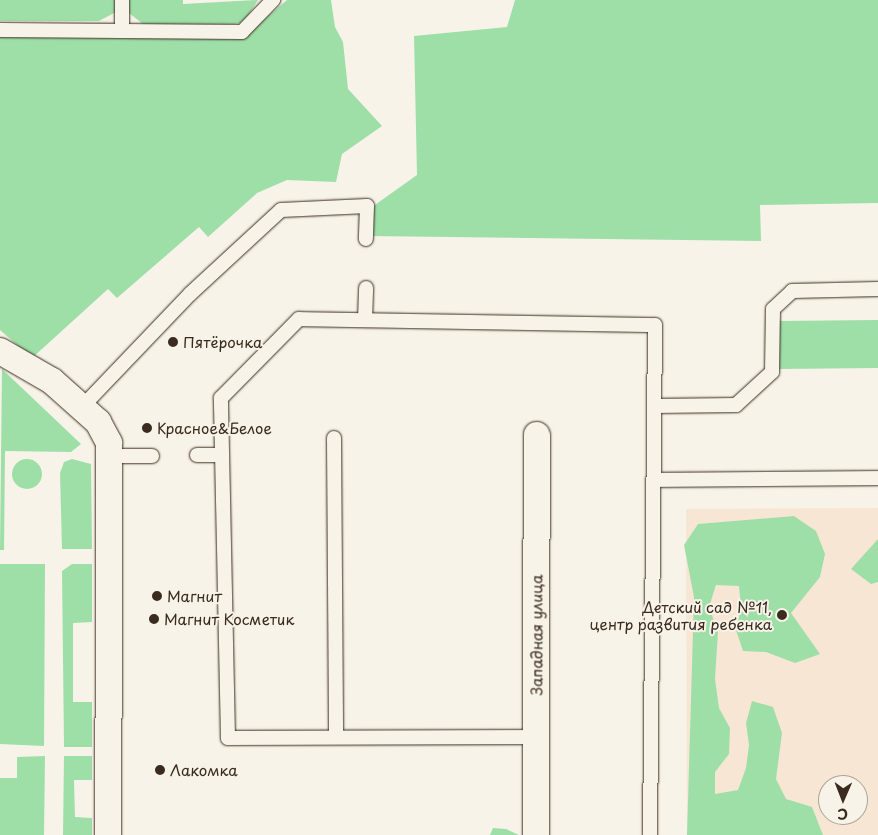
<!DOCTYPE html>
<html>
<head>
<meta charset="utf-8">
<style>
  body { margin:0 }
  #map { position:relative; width:878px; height:835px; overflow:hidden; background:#f7f3e8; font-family:"Playpen Sans",sans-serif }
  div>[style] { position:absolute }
  .built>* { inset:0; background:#f7e6d4 }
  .green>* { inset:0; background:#9edfa8 }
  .round { border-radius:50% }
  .roads { filter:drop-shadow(0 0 1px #3b2a1e) drop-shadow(0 0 1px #3b2a1e) }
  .lane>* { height:14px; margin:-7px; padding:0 7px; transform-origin:7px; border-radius:7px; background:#f7f3e8 }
  .street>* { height:26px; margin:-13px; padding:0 13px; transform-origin:13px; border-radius:13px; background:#f7f3e8 }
  .dots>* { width:14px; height:14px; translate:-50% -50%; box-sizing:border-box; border:2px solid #f7f3e8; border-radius:50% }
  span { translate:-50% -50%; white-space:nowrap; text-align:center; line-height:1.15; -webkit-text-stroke:4px #f7f3e8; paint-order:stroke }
  .poi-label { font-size:15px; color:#3b2a1e }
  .left { translate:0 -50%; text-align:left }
  .right { translate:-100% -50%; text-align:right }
  .street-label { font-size:15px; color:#3b2a1e }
  .north { position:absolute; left:818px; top:775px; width:50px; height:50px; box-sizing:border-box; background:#f7f3e8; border:1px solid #aca397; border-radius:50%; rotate:181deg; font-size:14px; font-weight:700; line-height:20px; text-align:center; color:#3b2a1e }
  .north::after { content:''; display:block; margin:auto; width:18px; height:22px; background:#3b2a1e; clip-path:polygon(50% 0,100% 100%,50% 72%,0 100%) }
</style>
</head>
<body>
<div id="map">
  <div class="built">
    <i style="clip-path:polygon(evenodd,878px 508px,878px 835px,687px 835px,686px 509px,878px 508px,828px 785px,858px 785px,858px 815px,828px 815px,828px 785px)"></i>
  </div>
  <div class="green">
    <i style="clip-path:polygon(0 0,116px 0,116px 12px,99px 21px,0 21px)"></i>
    <i style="clip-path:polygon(127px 0,183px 0,183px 4px,258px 0,244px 22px,235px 24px,143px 24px,129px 13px)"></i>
    <i style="clip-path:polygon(287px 0,331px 0,335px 27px,343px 42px,348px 89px,382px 126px,342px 154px,336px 182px,287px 180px,257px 193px,208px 237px,199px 227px,117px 298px,108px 289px,32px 358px,0 330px,0 36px,247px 34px)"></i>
    <i style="clip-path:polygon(515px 0,878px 0,878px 203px,760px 205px,761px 241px,369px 236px,372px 207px,417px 175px,414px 36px,507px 27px)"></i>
    <i style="clip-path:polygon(878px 320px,878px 368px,779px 369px,779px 321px)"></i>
    <i style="clip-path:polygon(2px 369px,81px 444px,71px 452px,5px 451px,4px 550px,0 550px)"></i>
    <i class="round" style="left:12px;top:459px;width:30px;height:30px"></i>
    <i style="clip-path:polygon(72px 459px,91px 464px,92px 549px,62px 549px,60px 473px,64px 462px)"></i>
    <i style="clip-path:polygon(794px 516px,816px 531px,825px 554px,820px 577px,791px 613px,820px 654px,795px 663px,766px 652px,743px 651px,736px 630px,741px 608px,739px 586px,716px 585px,709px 607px,718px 632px,715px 679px,719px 708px,730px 728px,729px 754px,715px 772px,715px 794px,738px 790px,746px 768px,749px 745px,746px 723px,752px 701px,773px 707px,782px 733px,776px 779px,786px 799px,812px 807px,823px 835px,687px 835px,694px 597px,684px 545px,698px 524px)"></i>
    <i style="clip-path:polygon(878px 539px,878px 582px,871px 584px,851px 569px)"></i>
    <i style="clip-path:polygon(0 564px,45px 564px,44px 746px,0 744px)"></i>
    <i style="clip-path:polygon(72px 564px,92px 564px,92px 622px,73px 623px,73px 702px,92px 702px,92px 747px,64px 747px,62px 571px)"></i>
    <i style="clip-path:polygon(45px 756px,44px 835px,0 835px,0 778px,17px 778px,17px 757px)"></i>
    <i style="clip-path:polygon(64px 756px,92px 756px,92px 780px,74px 780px,75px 817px,92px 818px,92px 835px,63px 835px)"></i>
    <i style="clip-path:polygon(493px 828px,506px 829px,519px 835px,490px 835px)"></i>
  </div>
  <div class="roads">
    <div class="lane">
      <i style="left:122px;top:0;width:29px;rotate:90deg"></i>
      <i style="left:0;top:30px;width:242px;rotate:0.5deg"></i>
      <i style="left:242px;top:32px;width:45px;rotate:-45.9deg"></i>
      <i style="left:365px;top:320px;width:32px;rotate:-88deg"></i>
      <i style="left:655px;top:406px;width:81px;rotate:-0.7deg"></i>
      <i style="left:736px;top:405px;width:49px;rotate:-42.5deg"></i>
      <i style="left:772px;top:372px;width:63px;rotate:-89.1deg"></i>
      <i style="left:773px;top:309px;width:26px;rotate:-43deg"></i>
      <i style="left:792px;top:291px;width:86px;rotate:-1.3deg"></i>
      <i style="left:82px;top:407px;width:156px;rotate:-46.3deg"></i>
      <i style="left:190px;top:294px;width:124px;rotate:-42.7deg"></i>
      <i style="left:281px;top:210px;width:86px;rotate:-2.7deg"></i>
      <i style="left:367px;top:206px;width:33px;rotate:92deg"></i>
      <i style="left:334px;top:438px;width:298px;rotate:89.6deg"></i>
      <i style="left:197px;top:455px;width:25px"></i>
      <i style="left:109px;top:456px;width:43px"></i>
      <i style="left:654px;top:480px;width:224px;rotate:-0.5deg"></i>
      <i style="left:535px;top:737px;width:307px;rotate:179.8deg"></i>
      <i style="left:228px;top:738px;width:340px;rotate:-91.2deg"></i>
      <i style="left:221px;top:398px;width:111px;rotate:-45.4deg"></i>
      <i style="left:299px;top:319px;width:356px;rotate:1deg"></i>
      <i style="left:655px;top:325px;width:510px;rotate:90.56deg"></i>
    </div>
    <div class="street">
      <i style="left:0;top:351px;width:60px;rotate:30deg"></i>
      <i style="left:52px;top:381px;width:62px;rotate:41.7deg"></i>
      <i style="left:98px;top:422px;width:24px;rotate:62deg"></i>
      <i style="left:109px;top:443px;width:392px;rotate:90.1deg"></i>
      <i style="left:536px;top:835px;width:400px;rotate:-89.9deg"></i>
    </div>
  </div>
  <div class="dots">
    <i style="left:173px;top:342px;background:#3b2a1e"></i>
    <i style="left:147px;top:428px;background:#3b2a1e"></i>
    <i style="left:157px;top:596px;background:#3b2a1e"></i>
    <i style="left:782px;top:615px;background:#3b2a1e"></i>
    <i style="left:154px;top:619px;background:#3b2a1e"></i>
    <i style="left:160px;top:770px;background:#3b2a1e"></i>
  </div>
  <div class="poi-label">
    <span class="left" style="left:183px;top:342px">Пятёрочка</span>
    <span class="left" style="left:157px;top:428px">Красное&amp;Белое</span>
    <span class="left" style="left:167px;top:596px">Магнит</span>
    <span class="right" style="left:772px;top:615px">Детский сад №11,<br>центр развития ребенка</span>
    <span class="left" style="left:164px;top:619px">Магнит Косметик</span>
    <span class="left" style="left:170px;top:770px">Лакомка</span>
  </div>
  <div class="street-label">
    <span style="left:536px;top:635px;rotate:-90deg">Западная улица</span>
  </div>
  <div class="north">С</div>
</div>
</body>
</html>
